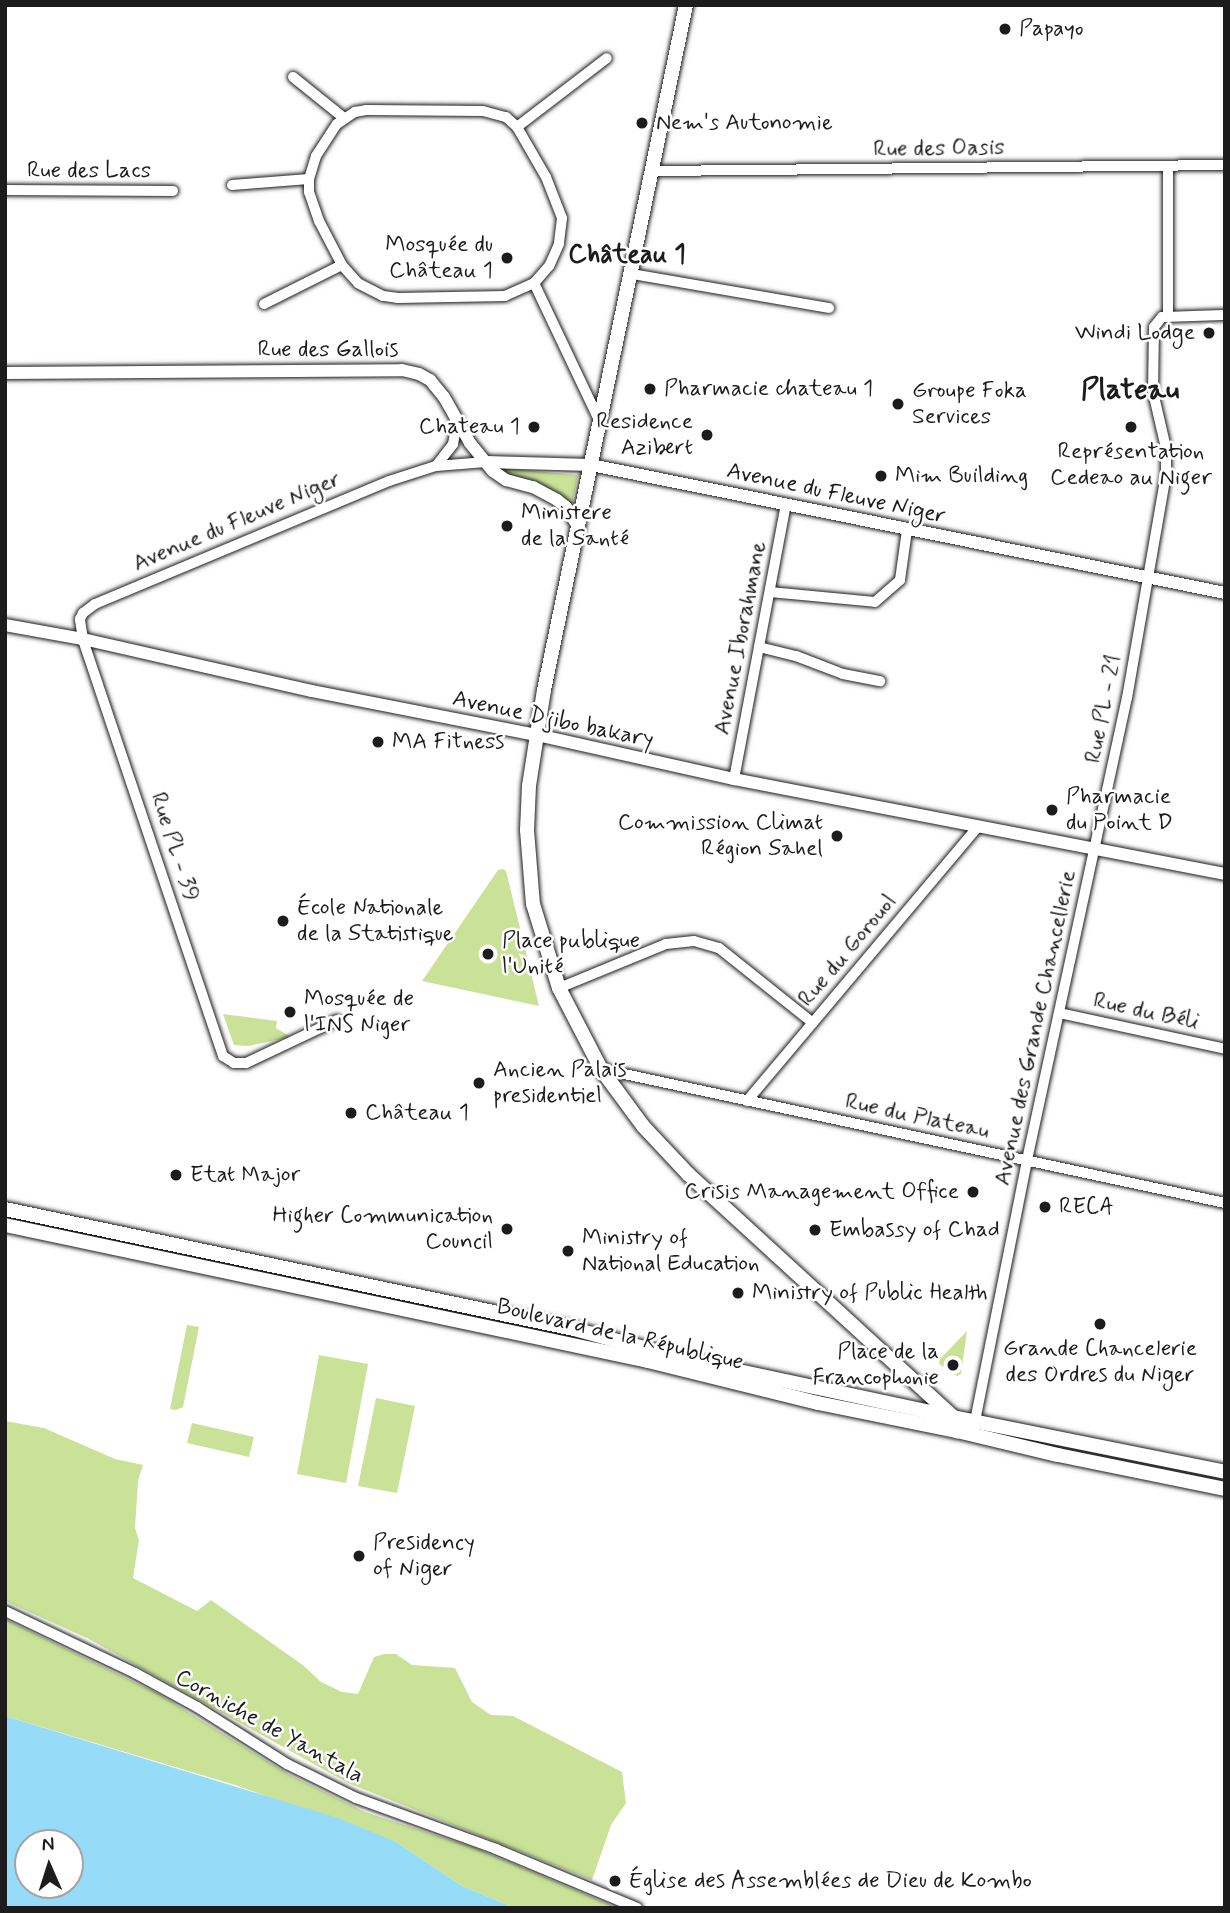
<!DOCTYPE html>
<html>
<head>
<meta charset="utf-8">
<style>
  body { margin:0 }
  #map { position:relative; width:1230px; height:1913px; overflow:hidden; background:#fff; font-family:Mynerve,sans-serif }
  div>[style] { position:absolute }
  .green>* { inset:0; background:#c9e298 }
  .water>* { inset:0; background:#96dbf8 }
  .roads { filter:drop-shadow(0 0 2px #1c1c1c) drop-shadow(0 0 2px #1c1c1c) }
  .minor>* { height:10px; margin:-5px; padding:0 5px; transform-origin:5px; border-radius:5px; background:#fff }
  .tertiary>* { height:12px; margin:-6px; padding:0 6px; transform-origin:6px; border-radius:6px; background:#fff }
  .secondary>* { height:14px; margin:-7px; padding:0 7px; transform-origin:7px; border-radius:7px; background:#fff }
  .primary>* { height:14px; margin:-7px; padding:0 7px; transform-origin:7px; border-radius:7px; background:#fff }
  .dots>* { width:19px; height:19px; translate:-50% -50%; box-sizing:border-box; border:4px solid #fff; border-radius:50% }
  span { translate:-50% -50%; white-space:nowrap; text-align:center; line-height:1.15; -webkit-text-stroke:5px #fff; paint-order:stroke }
  .poi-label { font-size:23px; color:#1c1c1c }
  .left { translate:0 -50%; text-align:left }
  .right { translate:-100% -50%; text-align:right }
  .street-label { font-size:23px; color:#1c1c1c }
  .quarter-label { font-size:26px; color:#1c1c1c; font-weight:700 }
  .district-label { font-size:30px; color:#1c1c1c; font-weight:700 }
  .frame { position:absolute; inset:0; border:7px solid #1c1c1c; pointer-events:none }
  .north { position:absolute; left:14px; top:1829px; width:70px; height:70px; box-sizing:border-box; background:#fff; border:2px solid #a4a4a4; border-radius:50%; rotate:357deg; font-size:19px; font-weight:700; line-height:28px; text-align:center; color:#1c1c1c }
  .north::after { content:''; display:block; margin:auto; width:24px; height:32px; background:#1c1c1c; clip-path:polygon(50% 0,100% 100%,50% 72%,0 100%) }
</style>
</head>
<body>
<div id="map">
  <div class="green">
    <i style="clip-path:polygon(500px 468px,578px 475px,572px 505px,499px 473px)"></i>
    <i style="clip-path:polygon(503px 869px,506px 871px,539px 1006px,422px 981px,498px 870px)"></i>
    <i style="clip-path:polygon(223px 1014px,277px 1021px,276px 1028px,291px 1037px,248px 1046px,234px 1045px)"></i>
    <i style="clip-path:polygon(187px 1325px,199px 1327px,183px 1407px,176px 1410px,170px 1409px)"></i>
    <i style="clip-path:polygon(967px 1331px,961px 1374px,957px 1376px,939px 1364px,940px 1359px)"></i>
    <i style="clip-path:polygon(319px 1355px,368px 1364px,346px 1483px,297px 1474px)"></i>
    <i style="clip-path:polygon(376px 1398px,415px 1406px,397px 1493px,358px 1486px)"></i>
    <i style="clip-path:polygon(5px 1421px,44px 1428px,115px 1459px,143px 1465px,138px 1481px,135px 1528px,139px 1540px,133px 1578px,197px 1611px,211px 1600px,304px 1666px,321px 1682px,342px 1692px,358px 1694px,374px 1657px,384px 1654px,396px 1654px,412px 1665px,455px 1668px,472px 1702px,491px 1715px,513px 1716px,622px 1772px,626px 1803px,611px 1825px,592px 1880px,348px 1783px,89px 1639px,5px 1601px)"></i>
    <i style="clip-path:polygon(192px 1423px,254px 1437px,249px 1457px,187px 1443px)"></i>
    <i style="clip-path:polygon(5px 1619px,159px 1694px,288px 1774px,365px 1812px,475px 1848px,618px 1908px,515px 1908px,462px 1886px,396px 1842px,235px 1785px,5px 1716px)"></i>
  </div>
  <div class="water">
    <i style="clip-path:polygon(evenodd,5px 1716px,338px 1818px,396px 1842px,462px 1886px,515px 1908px,5px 1908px,5px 1716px,28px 1843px,70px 1843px,70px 1885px,28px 1885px,28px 1843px)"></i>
  </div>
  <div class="roads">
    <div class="minor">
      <i style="left:293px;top:77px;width:65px;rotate:38.8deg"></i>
      <i style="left:366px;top:110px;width:117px;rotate:0.5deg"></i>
      <i style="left:483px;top:111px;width:24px;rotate:15deg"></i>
      <i style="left:506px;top:117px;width:15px;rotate:42deg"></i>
      <i style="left:517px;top:127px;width:58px;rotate:59.9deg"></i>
      <i style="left:546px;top:177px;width:44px;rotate:68.7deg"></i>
      <i style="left:562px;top:218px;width:26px;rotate:97deg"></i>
      <i style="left:559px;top:244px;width:24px;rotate:114deg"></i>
      <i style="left:549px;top:266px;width:23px;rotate:131deg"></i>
      <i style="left:534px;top:283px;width:32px;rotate:156deg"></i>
      <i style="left:505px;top:296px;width:107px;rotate:178.9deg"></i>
      <i style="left:398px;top:298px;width:15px;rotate:-172deg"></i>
      <i style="left:383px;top:296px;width:28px;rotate:-153deg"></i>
      <i style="left:358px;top:283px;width:24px;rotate:-132deg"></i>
      <i style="left:342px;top:265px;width:50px;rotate:-117.6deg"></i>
      <i style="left:319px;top:221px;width:31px;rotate:-109deg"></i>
      <i style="left:309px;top:192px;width:13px;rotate:-90deg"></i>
      <i style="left:309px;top:179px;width:24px;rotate:-73deg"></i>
      <i style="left:316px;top:156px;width:38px;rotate:-57deg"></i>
      <i style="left:337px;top:124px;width:22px;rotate:-34deg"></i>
      <i style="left:355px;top:112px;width:11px;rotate:-10deg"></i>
      <i style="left:517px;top:127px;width:113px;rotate:-37.5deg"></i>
      <i style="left:1168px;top:166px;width:151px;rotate:90deg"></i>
      <i style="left:654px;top:171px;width:571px;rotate:-0.6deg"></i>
      <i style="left:232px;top:185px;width:77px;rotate:-4.5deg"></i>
      <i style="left:5px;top:190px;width:168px;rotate:0.3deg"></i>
      <i style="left:632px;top:274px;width:200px;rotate:9.8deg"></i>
      <i style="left:534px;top:283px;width:154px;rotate:64.6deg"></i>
      <i style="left:264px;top:304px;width:87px;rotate:-26.6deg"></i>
      <i style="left:436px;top:466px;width:28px;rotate:-52deg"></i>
      <i style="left:453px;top:444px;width:20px;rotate:-79deg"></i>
      <i style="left:770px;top:592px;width:105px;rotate:5.4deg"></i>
      <i style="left:875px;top:602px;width:33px;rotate:-41deg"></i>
      <i style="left:900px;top:580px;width:50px;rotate:-82deg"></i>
      <i style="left:759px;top:647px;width:38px;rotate:14deg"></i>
      <i style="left:796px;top:656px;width:50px;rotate:21deg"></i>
      <i style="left:843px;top:674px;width:38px;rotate:11deg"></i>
      <i style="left:734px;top:779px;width:280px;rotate:-79.3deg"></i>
      <i style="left:559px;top:988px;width:116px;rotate:-22.4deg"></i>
      <i style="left:666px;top:944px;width:28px;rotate:-6deg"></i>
      <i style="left:694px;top:941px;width:26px;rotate:16deg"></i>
      <i style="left:719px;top:948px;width:120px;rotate:38.6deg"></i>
      <i style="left:1059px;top:1013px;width:170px;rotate:12.2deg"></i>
      <i style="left:337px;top:1020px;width:101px;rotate:154.7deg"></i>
      <i style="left:246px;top:1063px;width:12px;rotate:180deg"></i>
      <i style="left:234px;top:1063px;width:13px;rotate:-148deg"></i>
      <i style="left:223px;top:1056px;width:440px;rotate:-108.6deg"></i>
      <i style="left:83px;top:639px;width:20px;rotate:-99deg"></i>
      <i style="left:80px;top:619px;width:7px;rotate:-63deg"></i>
      <i style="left:83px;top:613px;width:15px;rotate:-37deg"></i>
      <i style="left:95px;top:604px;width:319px;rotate:-22.7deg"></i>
      <i style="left:389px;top:481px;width:49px;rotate:-17.7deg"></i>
      <i style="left:436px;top:466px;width:50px;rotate:-4.6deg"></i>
      <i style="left:601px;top:1069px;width:638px;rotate:12.12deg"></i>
      <i style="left:747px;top:1101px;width:358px;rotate:-49.9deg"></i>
      <i style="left:974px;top:1426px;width:271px;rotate:-78.7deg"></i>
      <i style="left:1027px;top:1160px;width:473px;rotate:-77.8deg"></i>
      <i style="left:1127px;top:698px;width:226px;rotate:-80.1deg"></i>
      <i style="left:1166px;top:475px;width:27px;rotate:-90deg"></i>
      <i style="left:1166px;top:448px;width:57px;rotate:-103.1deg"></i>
      <i style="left:1153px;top:392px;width:65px;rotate:-89.1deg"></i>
      <i style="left:1154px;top:327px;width:13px;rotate:-51deg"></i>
      <i style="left:1162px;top:317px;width:63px;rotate:-1.8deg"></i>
      <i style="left:5px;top:1611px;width:144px;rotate:25.5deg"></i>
      <i style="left:135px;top:1673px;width:71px;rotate:28.7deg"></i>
      <i style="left:197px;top:1707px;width:107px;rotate:32.3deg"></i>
      <i style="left:287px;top:1764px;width:77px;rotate:26.2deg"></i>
      <i style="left:356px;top:1798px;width:149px;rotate:20deg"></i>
      <i style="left:496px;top:1849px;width:153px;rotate:22.7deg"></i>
    </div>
    <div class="tertiary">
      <i style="left:5px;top:373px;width:397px;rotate:-0.4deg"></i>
      <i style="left:402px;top:370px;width:17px;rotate:13deg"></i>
      <i style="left:419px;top:374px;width:13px;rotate:29deg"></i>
      <i style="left:430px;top:380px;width:22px;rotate:51deg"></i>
      <i style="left:444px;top:397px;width:53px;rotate:60.5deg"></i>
      <i style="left:470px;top:443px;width:36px;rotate:51deg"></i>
      <i style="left:493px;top:471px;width:16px;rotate:35deg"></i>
      <i style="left:506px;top:480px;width:28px;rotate:15deg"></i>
      <i style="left:533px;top:487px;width:27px;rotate:28deg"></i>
      <i style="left:557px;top:500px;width:11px;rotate:38deg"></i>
      <i style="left:566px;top:507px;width:25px;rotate:58deg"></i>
      <i style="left:486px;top:462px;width:105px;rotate:1.6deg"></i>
      <i style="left:591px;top:465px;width:647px;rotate:11.41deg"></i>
      <i style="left:5px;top:625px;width:79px;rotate:10.2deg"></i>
      <i style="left:83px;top:639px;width:235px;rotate:12.8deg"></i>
      <i style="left:312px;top:691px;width:229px;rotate:11.1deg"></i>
      <i style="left:537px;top:735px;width:202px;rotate:12.6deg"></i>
      <i style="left:734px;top:779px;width:500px;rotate:10.95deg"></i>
    </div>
    <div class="secondary">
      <i style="left:5px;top:1209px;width:582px;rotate:11.91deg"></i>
      <i style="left:574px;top:1329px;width:122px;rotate:15.2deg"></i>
      <i style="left:692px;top:1361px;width:267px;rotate:12.1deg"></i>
      <i style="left:5px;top:1225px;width:657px;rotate:11.94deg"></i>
      <i style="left:648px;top:1361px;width:175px;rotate:13.9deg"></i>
      <i style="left:818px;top:1403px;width:142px;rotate:11.4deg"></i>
    </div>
    <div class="primary">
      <i style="left:686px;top:5px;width:700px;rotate:101.71deg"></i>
      <i style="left:544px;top:690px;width:97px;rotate:98.9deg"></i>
      <i style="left:529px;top:786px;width:44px;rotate:92.6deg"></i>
      <i style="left:527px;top:830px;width:74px;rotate:85.4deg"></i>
      <i style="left:533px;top:904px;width:88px;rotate:72.8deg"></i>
      <i style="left:559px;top:988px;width:91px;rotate:62.6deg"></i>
      <i style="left:601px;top:1069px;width:71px;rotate:53.6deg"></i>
      <i style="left:643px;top:1126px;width:66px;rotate:46.8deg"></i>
      <i style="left:688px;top:1174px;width:360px;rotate:42.5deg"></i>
      <i style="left:953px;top:1417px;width:15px;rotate:74deg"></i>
      <i style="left:957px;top:1431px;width:104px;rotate:13.4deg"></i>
      <i style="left:1058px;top:1455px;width:170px;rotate:11.5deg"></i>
      <i style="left:953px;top:1417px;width:278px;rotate:11.4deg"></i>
    </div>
  </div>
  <div class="dots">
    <i style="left:1005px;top:29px;background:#1c1c1c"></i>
    <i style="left:642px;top:123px;background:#1c1c1c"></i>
    <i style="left:507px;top:258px;background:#1c1c1c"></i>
    <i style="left:1209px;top:333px;background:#1c1c1c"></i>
    <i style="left:650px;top:389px;background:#1c1c1c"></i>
    <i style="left:898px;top:404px;background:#1c1c1c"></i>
    <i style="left:534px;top:427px;background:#1c1c1c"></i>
    <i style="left:1131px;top:427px;background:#1c1c1c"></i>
    <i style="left:707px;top:435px;background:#1c1c1c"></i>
    <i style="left:881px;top:476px;background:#1c1c1c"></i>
    <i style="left:507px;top:526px;background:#1c1c1c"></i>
    <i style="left:378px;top:742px;background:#1c1c1c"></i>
    <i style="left:1052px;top:810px;background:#1c1c1c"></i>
    <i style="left:837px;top:836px;background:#1c1c1c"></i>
    <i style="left:283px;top:921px;background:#1c1c1c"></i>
    <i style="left:488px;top:954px;background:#1c1c1c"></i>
    <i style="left:290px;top:1012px;background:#1c1c1c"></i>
    <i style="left:479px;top:1083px;background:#1c1c1c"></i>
    <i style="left:351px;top:1113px;background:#1c1c1c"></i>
    <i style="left:176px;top:1175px;background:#1c1c1c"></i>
    <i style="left:973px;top:1192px;background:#1c1c1c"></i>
    <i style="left:1045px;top:1207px;background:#1c1c1c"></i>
    <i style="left:507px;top:1229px;background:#1c1c1c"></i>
    <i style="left:815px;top:1230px;background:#1c1c1c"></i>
    <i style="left:568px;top:1251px;background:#1c1c1c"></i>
    <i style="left:738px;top:1293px;background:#1c1c1c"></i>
    <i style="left:1100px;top:1324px;background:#1c1c1c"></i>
    <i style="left:953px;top:1365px;background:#1c1c1c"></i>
    <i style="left:359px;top:1556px;background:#1c1c1c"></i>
    <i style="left:615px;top:1881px;background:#1c1c1c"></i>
  </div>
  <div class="poi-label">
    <span class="left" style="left:1019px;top:29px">Papayo</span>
    <span class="left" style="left:656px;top:123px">Nem's Autonomie</span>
    <span class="right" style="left:493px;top:258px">Mosquée du<br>Château 1</span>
    <span class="right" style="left:1195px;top:333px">Windi Lodge</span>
    <span class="left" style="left:664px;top:389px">Pharmacie chateau 1</span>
    <span class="left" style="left:912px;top:404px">Groupe Foka<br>Services</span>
    <span class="right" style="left:693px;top:435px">Residence<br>Azibert</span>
    <span class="right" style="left:520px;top:427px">Chateau 1</span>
    <span style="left:1131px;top:465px">Représentation<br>Cedeao au Niger</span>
    <span class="left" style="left:895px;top:476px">Mim Building</span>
    <span class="left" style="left:521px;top:526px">Ministere<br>de la Santé</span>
    <span class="left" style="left:392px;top:742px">MA Fitness</span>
    <span class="left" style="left:1066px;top:810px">Pharmacie<br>du Point D</span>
    <span class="right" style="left:823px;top:836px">Commission Climat<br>Région Sahel</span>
    <span class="left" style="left:297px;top:921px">École Nationale<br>de la Statistique</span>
    <span class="left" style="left:502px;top:954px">Place publique<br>l'Unité</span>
    <span class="left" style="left:304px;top:1012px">Mosquée de<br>l'INS Niger</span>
    <span class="left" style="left:493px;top:1083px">Ancien Palais<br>presidentiel</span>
    <span class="left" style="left:365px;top:1113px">Château 1</span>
    <span class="left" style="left:190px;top:1175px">Etat Major</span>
    <span class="right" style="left:959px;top:1192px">Crisis Management Office</span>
    <span class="left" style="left:1059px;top:1207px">RECA</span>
    <span class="right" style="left:493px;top:1229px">Higher Communication<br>Council</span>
    <span class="left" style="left:829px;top:1230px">Embassy of Chad</span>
    <span class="left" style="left:582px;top:1251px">Ministry of<br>National Education</span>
    <span class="left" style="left:752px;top:1293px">Ministry of Public Health</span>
    <span style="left:1100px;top:1362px">Grande Chancelerie<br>des Ordres du Niger</span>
    <span class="right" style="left:939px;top:1365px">Place de la<br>Francophonie</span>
    <span class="left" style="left:373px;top:1556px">Presidency<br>of Niger</span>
    <span class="left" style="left:629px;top:1881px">Église des Assemblées de Dieu de Kombo</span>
  </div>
  <div class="street-label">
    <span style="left:939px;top:149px;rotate:-1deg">Rue des Oasis</span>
    <span style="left:89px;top:171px">Rue des Lacs</span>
    <span style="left:328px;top:350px">Rue des Gallois</span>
    <span style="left:836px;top:494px;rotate:12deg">Avenue du Fleuve Niger</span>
    <span style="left:237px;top:522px;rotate:-23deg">Avenue du Fleuve Niger</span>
    <span style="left:741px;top:638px;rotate:-79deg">Avenue Iborahmane</span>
    <span style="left:1104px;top:709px;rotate:-79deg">Rue PL - 21</span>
    <span style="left:553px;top:720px;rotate:12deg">Avenue Djibo bakary</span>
    <span style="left:174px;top:847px;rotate:72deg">Rue PL - 39</span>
    <span style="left:848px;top:951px;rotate:-50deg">Rue du Gorouol</span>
    <span style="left:1146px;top:1012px;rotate:12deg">Rue du Béli</span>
    <span style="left:1036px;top:1028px;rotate:-78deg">Avenue des Grande Chancellerie</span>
    <span style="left:917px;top:1117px;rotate:12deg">Rue du Plateau</span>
    <span style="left:620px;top:1335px;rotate:13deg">Boulevard de la République</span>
    <span style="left:269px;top:1727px;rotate:29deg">Corniche de Yantala</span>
  </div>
  <div class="quarter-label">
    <span style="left:627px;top:256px">Château 1</span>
  </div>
  <div class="district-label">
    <span style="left:1130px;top:390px">Plateau</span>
  </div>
  <div class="frame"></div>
  <div class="north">N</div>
</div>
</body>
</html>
